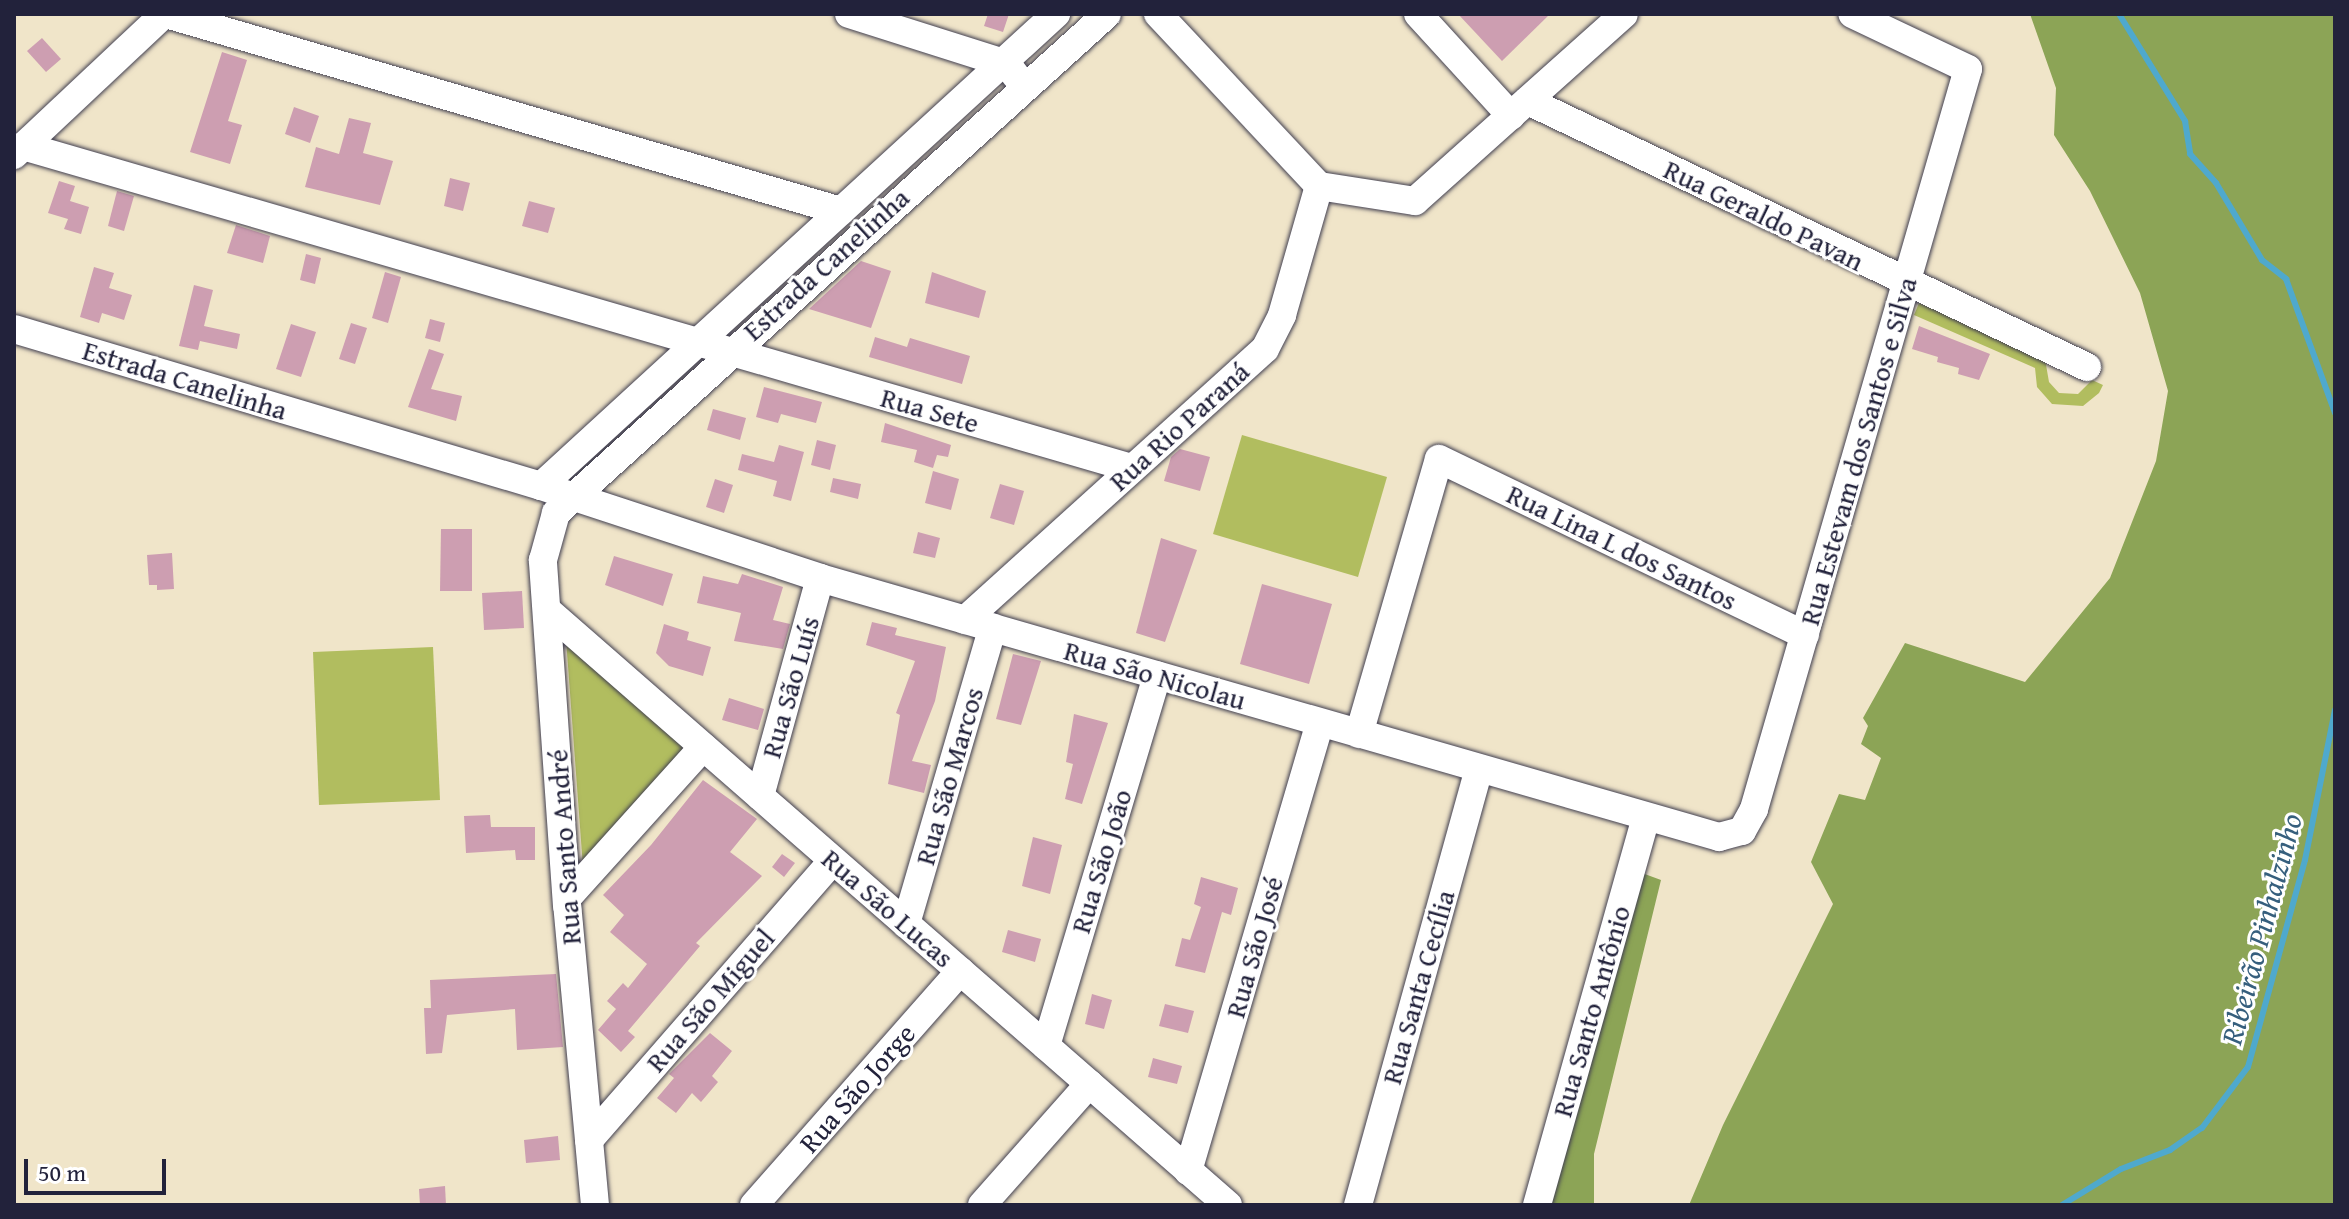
<!DOCTYPE html>
<html>
<head>
<meta charset="utf-8">
<style>
  body { margin:0 }
  #map { position:relative; width:2349px; height:1219px; overflow:hidden; background:#f0e5c9; font-family:"Gentium Book Plus",serif }
  div>[style] { position:absolute }
  .green>* { inset:0; background:#b1bd5f }
  .forest>* { inset:0; background:#8ca456 }
  .stream>* { height:6px; margin:-3px; padding:0 3px; transform-origin:3px; border-radius:3px; background:#4fa9cd }
  .building>* { inset:0; background:#cd9eb1 }
  .roads { filter:drop-shadow(0 0 2px #413f50) drop-shadow(0 0 2px #413f50) }
  .minor>* { height:28px; margin:-14px; padding:0 14px; transform-origin:14px; border-radius:14px; background:#fff }
  span { translate:-50% -50%; white-space:nowrap; text-align:center; line-height:1.15; -webkit-text-stroke:6px #fff; paint-order:stroke }
  .street-label { font-size:28px; color:#22223b }
  .water-label { font-size:30px; color:#365f7d; font-style:italic }
  .frame { position:absolute; inset:0; border:16px solid #22223b; pointer-events:none }
  .scale { position:absolute; left:24px; top:1159px; width:142px; height:36px; box-sizing:border-box; border:4px solid #22223b; border-top:0; padding-left:10px; font-size:24px; line-height:28px; white-space:nowrap; color:#22223b; -webkit-text-stroke:6px #fff; paint-order:stroke }
</style>
</head>
<body>
<div id="map">
  <div class="green">
    <i style="clip-path:polygon(1919px 303px,2045px 359px,2049px 382px,2059px 393px,2078px 394px,2092px 380px,2103px 385px,2099px 393px,2083px 406px,2052px 404px,2037px 387px,2035px 368px,1914px 315px)"></i>
    <i style="clip-path:polygon(1242px 435px,1387px 477px,1358px 577px,1213px 534px)"></i>
    <i style="clip-path:polygon(566px 639px,689px 749px,583px 867px)"></i>
    <i style="clip-path:polygon(433px 647px,440px 800px,319px 805px,313px 652px)"></i>
  </div>
  <div class="forest">
    <i style="clip-path:polygon(2030px 14px,2335px 14px,2335px 1205px,1689px 1205px,1723px 1125px,1833px 904px,1811px 862px,1839px 794px,1865px 800px,1881px 758px,1861px 744px,1868px 726px,1863px 718px,1905px 643px,2025px 682px,2110px 578px,2156px 461px,2168px 391px,2140px 293px,2090px 191px,2054px 135px,2056px 88px)"></i>
    <i style="clip-path:polygon(1642px 873px,1661px 880px,1594px 1154px,1594px 1205px,1550px 1205px)"></i>
  </div>
  <div class="stream">
    <i style="left:2119px;top:14px;width:126px;rotate:58.3deg"></i>
    <i style="left:2185px;top:121px;width:33px;rotate:81deg"></i>
    <i style="left:2190px;top:154px;width:39px;rotate:48deg"></i>
    <i style="left:2216px;top:183px;width:90px;rotate:59.1deg"></i>
    <i style="left:2262px;top:260px;width:31px;rotate:38deg"></i>
    <i style="left:2286px;top:279px;width:143px;rotate:69.9deg"></i>
    <i style="left:2062px;top:1205px;width:69px;rotate:-31.4deg"></i>
    <i style="left:2121px;top:1169px;width:53px;rotate:-21.2deg"></i>
    <i style="left:2170px;top:1150px;width:39px;rotate:-35deg"></i>
    <i style="left:2202px;top:1128px;width:76px;rotate:-53deg"></i>
    <i style="left:2248px;top:1067px;width:215px;rotate:-74.6deg"></i>
    <i style="left:2305px;top:860px;width:153px;rotate:-78.7deg"></i>
  </div>
  <div class="building">
    <i style="clip-path:polygon(988px 14px,1009px 14px,1003px 32px,984px 26px)"></i>
    <i style="clip-path:polygon(1458px 14px,1550px 14px,1502px 61px)"></i>
    <i style="clip-path:polygon(42px 38px,61px 59px,46px 72px,27px 51px)"></i>
    <i style="clip-path:polygon(222px 52px,247px 60px,228px 121px,242px 125px,230px 164px,190px 152px)"></i>
    <i style="clip-path:polygon(294px 107px,319px 116px,310px 143px,285px 134px)"></i>
    <i style="clip-path:polygon(349px 118px,371px 123px,363px 153px,393px 161px,380px 205px,305px 187px,316px 147px,339px 154px)"></i>
    <i style="clip-path:polygon(450px 178px,470px 183px,463px 211px,444px 206px)"></i>
    <i style="clip-path:polygon(59px 181px,75px 186px,70px 201px,89px 207px,81px 234px,64px 229px,68px 219px,48px 213px)"></i>
    <i style="clip-path:polygon(117px 191px,134px 196px,124px 231px,108px 226px)"></i>
    <i style="clip-path:polygon(529px 201px,555px 208px,548px 233px,522px 226px)"></i>
    <i style="clip-path:polygon(236px 225px,270px 236px,263px 263px,227px 253px)"></i>
    <i style="clip-path:polygon(306px 254px,321px 258px,315px 284px,300px 280px)"></i>
    <i style="clip-path:polygon(861px 261px,891px 271px,871px 328px,809px 309px)"></i>
    <i style="clip-path:polygon(94px 267px,114px 273px,109px 288px,132px 295px,124px 320px,102px 313px,99px 323px,80px 317px)"></i>
    <i style="clip-path:polygon(385px 272px,401px 277px,388px 323px,372px 318px)"></i>
    <i style="clip-path:polygon(932px 272px,986px 291px,979px 318px,925px 303px)"></i>
    <i style="clip-path:polygon(194px 285px,213px 290px,204px 326px,240px 334px,237px 349px,200px 341px,198px 350px,179px 346px)"></i>
    <i style="clip-path:polygon(430px 319px,445px 323px,440px 342px,425px 338px)"></i>
    <i style="clip-path:polygon(351px 323px,367px 328px,355px 364px,339px 359px)"></i>
    <i style="clip-path:polygon(291px 324px,316px 332px,301px 377px,276px 369px)"></i>
    <i style="clip-path:polygon(1919px 326px,1990px 354px,1979px 380px,1958px 374px,1959px 368px,1937px 362px,1938px 357px,1912px 349px)"></i>
    <i style="clip-path:polygon(875px 337px,907px 347px,910px 338px,970px 356px,962px 384px,869px 357px)"></i>
    <i style="clip-path:polygon(429px 349px,444px 354px,431px 389px,462px 396px,456px 421px,408px 407px)"></i>
    <i style="clip-path:polygon(764px 387px,822px 402px,816px 423px,781px 414px,778px 423px,756px 417px)"></i>
    <i style="clip-path:polygon(713px 409px,746px 418px,740px 440px,707px 430px)"></i>
    <i style="clip-path:polygon(885px 423px,951px 445px,948px 457px,937px 455px,933px 468px,914px 462px,917px 450px,881px 442px)"></i>
    <i style="clip-path:polygon(817px 440px,836px 445px,830px 470px,811px 465px)"></i>
    <i style="clip-path:polygon(779px 445px,804px 452px,791px 501px,773px 496px,777px 481px,738px 470px,742px 454px,774px 462px)"></i>
    <i style="clip-path:polygon(1180px 449px,1210px 457px,1200px 491px,1164px 481px,1171px 457px)"></i>
    <i style="clip-path:polygon(933px 471px,959px 479px,951px 510px,925px 503px)"></i>
    <i style="clip-path:polygon(833px 478px,861px 484px,858px 499px,830px 492px)"></i>
    <i style="clip-path:polygon(715px 479px,733px 485px,724px 513px,706px 507px)"></i>
    <i style="clip-path:polygon(1000px 484px,1024px 491px,1014px 525px,990px 518px)"></i>
    <i style="clip-path:polygon(441px 529px,472px 529px,472px 591px,440px 591px)"></i>
    <i style="clip-path:polygon(918px 532px,940px 538px,935px 558px,913px 553px)"></i>
    <i style="clip-path:polygon(1161px 538px,1197px 550px,1165px 642px,1136px 633px)"></i>
    <i style="clip-path:polygon(172px 553px,174px 589px,157px 590px,157px 585px,149px 585px,147px 555px)"></i>
    <i style="clip-path:polygon(614px 556px,673px 574px,663px 606px,605px 585px)"></i>
    <i style="clip-path:polygon(742px 574px,783px 587px,773px 620px,790px 624px,783px 649px,734px 641px,741px 613px,697px 603px,703px 576px,738px 584px)"></i>
    <i style="clip-path:polygon(1262px 584px,1332px 604px,1309px 684px,1240px 664px)"></i>
    <i style="clip-path:polygon(522px 591px,524px 628px,484px 630px,482px 593px)"></i>
    <i style="clip-path:polygon(872px 622px,897px 628px,895px 635px,946px 647px,935px 701px,912px 761px,931px 765px,924px 793px,888px 784px,900px 715px,896px 713px,915px 661px,866px 645px)"></i>
    <i style="clip-path:polygon(664px 624px,689px 632px,687px 640px,711px 647px,703px 676px,669px 666px,656px 653px)"></i>
    <i style="clip-path:polygon(1013px 654px,1041px 661px,1021px 725px,996px 719px)"></i>
    <i style="clip-path:polygon(729px 698px,764px 709px,758px 730px,722px 720px)"></i>
    <i style="clip-path:polygon(1074px 714px,1108px 723px,1082px 804px,1065px 799px,1073px 764px,1066px 762px)"></i>
    <i style="clip-path:polygon(703px 780px,757px 819px,730px 852px,762px 876px,696px 943px,700px 946px,628px 1031px,635px 1037px,621px 1052px,598px 1030px,616px 1009px,607px 1001px,623px 983px,628px 988px,647px 964px,610px 932px,624px 915px,603px 895px,651px 845px)"></i>
    <i style="clip-path:polygon(490px 815px,491px 827px,535px 827px,535px 860px,516px 860px,515px 850px,466px 853px,464px 816px)"></i>
    <i style="clip-path:polygon(1033px 837px,1062px 845px,1050px 894px,1022px 886px)"></i>
    <i style="clip-path:polygon(782px 854px,795px 863px,784px 877px,772px 867px)"></i>
    <i style="clip-path:polygon(1201px 877px,1238px 888px,1231px 915px,1222px 912px,1205px 973px,1175px 966px,1182px 938px,1190px 940px,1201px 907px,1194px 904px)"></i>
    <i style="clip-path:polygon(1008px 930px,1041px 939px,1035px 962px,1002px 952px)"></i>
    <i style="clip-path:polygon(556px 974px,563px 1047px,517px 1050px,515px 1009px,447px 1015px,442px 1053px,426px 1054px,424px 1008px,431px 1008px,430px 980px)"></i>
    <i style="clip-path:polygon(1092px 994px,1112px 1000px,1104px 1029px,1085px 1024px)"></i>
    <i style="clip-path:polygon(1165px 1004px,1194px 1011px,1188px 1033px,1159px 1026px)"></i>
    <i style="clip-path:polygon(710px 1033px,732px 1051px,712px 1076px,718px 1082px,701px 1102px,692px 1093px,676px 1113px,657px 1098px,674px 1078px,669px 1074px)"></i>
    <i style="clip-path:polygon(1153px 1058px,1182px 1066px,1177px 1084px,1148px 1077px)"></i>
    <i style="clip-path:polygon(558px 1136px,560px 1160px,526px 1163px,524px 1140px)"></i>
    <i style="clip-path:polygon(445px 1186px,446px 1205px,420px 1205px,419px 1189px)"></i>
  </div>
  <div class="roads">
    <div class="minor">
      <i style="left:166px;top:14px;width:703px;rotate:16.27deg"></i>
      <i style="left:849px;top:14px;width:166px;rotate:17.6deg"></i>
      <i style="left:1007px;top:64px;width:15px;rotate:53deg"></i>
      <i style="left:1158px;top:14px;width:236px;rotate:46.9deg"></i>
      <i style="left:1319px;top:186px;width:97px;rotate:8.9deg"></i>
      <i style="left:1415px;top:201px;width:280px;rotate:-41.8deg"></i>
      <i style="left:1418px;top:14px;width:138px;rotate:47.6deg"></i>
      <i style="left:1528px;top:101px;width:619px;rotate:25.45deg"></i>
      <i style="left:23px;top:146px;width:1154px;rotate:16.2deg"></i>
      <i style="left:14px;top:155px;width:206px;rotate:-43.2deg"></i>
      <i style="left:14px;top:329px;width:550px;rotate:16.59deg"></i>
      <i style="left:541px;top:486px;width:294px;rotate:18.2deg"></i>
      <i style="left:820px;top:578px;width:936px;rotate:16.07deg"></i>
      <i style="left:1719px;top:837px;width:24px;rotate:-15deg"></i>
      <i style="left:1742px;top:831px;width:25px;rotate:-61deg"></i>
      <i style="left:1754px;top:809px;width:770px;rotate:-73.87deg"></i>
      <i style="left:1968px;top:69px;width:128px;rotate:-154.6deg"></i>
      <i style="left:541px;top:486px;width:699px;rotate:-42.51deg"></i>
      <i style="left:548px;top:611px;width:903px;rotate:41.14deg"></i>
      <i style="left:965px;top:620px;width:404px;rotate:-42.1deg"></i>
      <i style="left:1265px;top:349px;width:38px;rotate:-63deg"></i>
      <i style="left:1282px;top:315px;width:134px;rotate:-74deg"></i>
      <i style="left:1359px;top:734px;width:286px;rotate:-73.8deg"></i>
      <i style="left:1439px;top:459px;width:406px;rotate:25.7deg"></i>
      <i style="left:760px;top:796px;width:226px;rotate:-74.6deg"></i>
      <i style="left:568px;top:897px;width:202px;rotate:-48deg"></i>
      <i style="left:906px;top:924px;width:309px;rotate:-73.7deg"></i>
      <i style="left:1046px;top:1046px;width:387px;rotate:-73.3deg"></i>
      <i style="left:589px;top:1140px;width:371px;rotate:-48.9deg"></i>
      <i style="left:1188px;top:1171px;width:467px;rotate:-73.6deg"></i>
      <i style="left:595px;top:1205px;width:300px;rotate:-95.3deg"></i>
      <i style="left:567px;top:906px;width:347px;rotate:-94deg"></i>
      <i style="left:543px;top:560px;width:49px;rotate:-74.5deg"></i>
      <i style="left:556px;top:513px;width:743px;rotate:-42.16deg"></i>
      <i style="left:754px;top:1205px;width:312px;rotate:-48.6deg"></i>
      <i style="left:982px;top:1205px;width:162px;rotate:-48.5deg"></i>
      <i style="left:1358px;top:1205px;width:453px;rotate:-74.5deg"></i>
      <i style="left:1537px;top:1205px;width:403px;rotate:-74.3deg"></i>
    </div>
  </div>
  <div class="street-label">
    <span style="left:1764px;top:215px;rotate:26deg">Rua Geraldo Pavan</span>
    <span style="left:826px;top:264px;rotate:-42deg">Estrada Canelinha</span>
    <span style="left:185px;top:380px;rotate:17deg">Estrada Canelinha</span>
    <span style="left:930px;top:410px;rotate:16deg">Rua Sete</span>
    <span style="left:1179px;top:426px;rotate:-42deg">Rua Rio Paraná</span>
    <span style="left:1858px;top:451px;rotate:-74deg">Rua Estevam dos Santos e Silva</span>
    <span style="left:1622px;top:547px;rotate:26deg">Rua Lina L dos Santos</span>
    <span style="left:1155px;top:675px;rotate:16deg">Rua São Nicolau</span>
    <span style="left:790px;top:687px;rotate:-74deg">Rua São Luís</span>
    <span style="left:949px;top:776px;rotate:-74deg">Rua São Marcos</span>
    <span style="left:564px;top:847px;rotate:-94deg">Rua Santo André</span>
    <span style="left:1101px;top:861px;rotate:-73deg">Rua São João</span>
    <span style="left:888px;top:908px;rotate:41deg">Rua São Lucas</span>
    <span style="left:1254px;top:947px;rotate:-74deg">Rua São José</span>
    <span style="left:1418px;top:987px;rotate:-74deg">Rua Santa Cecília</span>
    <span style="left:710px;top:1000px;rotate:-49deg">Rua São Miguel</span>
    <span style="left:1591px;top:1011px;rotate:-74deg">Rua Santo Antônio</span>
    <span style="left:857px;top:1088px;rotate:-49deg">Rua São Jorge</span>
  </div>
  <div class="water-label">
    <span style="left:2261px;top:929px;rotate:-75deg">Ribeirão Pinhalzinho</span>
  </div>
  <div class="frame"></div>
  <div class="scale">50 m</div>
</div>
</body>
</html>
